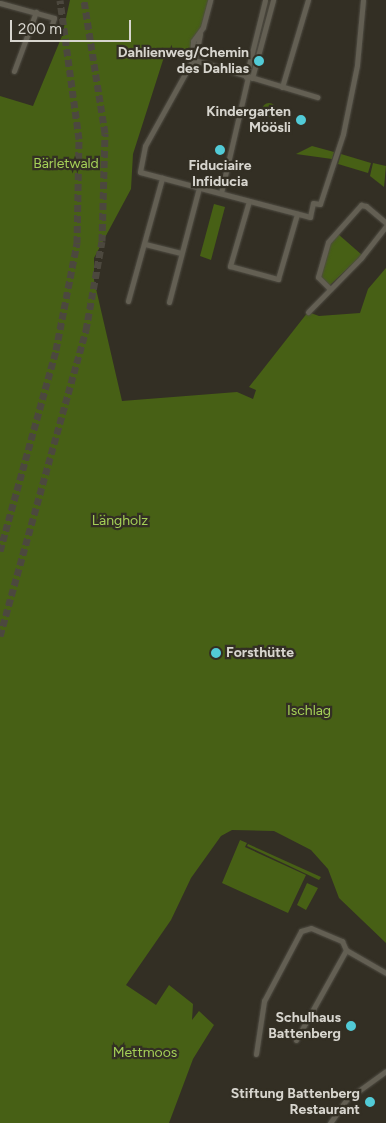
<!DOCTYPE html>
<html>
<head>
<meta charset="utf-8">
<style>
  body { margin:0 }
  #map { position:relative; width:386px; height:1123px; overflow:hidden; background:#332f24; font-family:Figtree,sans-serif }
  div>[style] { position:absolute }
  .green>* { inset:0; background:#476015 }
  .round { border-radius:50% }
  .highway-tunnel>* { height:7px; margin-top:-3.5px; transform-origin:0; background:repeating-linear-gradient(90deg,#4c483e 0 7px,transparent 0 10.5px) }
  .roads { filter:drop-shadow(0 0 1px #4f4c43) drop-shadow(0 0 1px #4f4c43) }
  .minor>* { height:5px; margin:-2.5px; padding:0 2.5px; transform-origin:2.5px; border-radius:2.5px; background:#635f53 }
  .dots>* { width:14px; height:14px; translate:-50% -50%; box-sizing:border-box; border:2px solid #332f24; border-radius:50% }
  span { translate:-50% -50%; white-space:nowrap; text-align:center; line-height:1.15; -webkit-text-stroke:4.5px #332f24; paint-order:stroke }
  .poi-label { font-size:14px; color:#d7d5ce; font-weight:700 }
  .right { translate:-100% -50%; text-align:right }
  .left { translate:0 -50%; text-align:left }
  .park-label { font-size:14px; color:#a4d057 }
  .scale { position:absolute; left:10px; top:20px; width:121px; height:22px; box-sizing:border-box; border:2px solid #d7d5ce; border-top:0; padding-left:6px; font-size:15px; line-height:18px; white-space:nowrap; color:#d7d5ce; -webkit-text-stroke:4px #332f24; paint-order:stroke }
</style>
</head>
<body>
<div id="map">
  <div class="green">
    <i style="clip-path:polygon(70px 0,210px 0,203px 27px,193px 41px,191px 59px,164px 57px,133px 154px,131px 189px,94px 258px,94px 280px,122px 401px,237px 392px,253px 399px,256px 390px,249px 387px,308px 312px,319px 316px,360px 313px,368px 289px,386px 268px,386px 943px,339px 898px,328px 869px,311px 850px,274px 831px,232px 830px,221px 836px,191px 878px,171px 920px,126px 985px,156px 1005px,169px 985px,193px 1004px,192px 1020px,199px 1011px,214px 1025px,193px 1059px,169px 1123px,0 1123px,0 96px,33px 106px,62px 36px)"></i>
    <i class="round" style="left:262px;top:103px;width:14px;height:14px"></i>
    <i style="clip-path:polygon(312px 146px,334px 152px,332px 159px,296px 154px)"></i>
    <i style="clip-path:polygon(341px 154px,371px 163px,368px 173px,338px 164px)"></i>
    <i style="clip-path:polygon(373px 163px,386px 166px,384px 187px,370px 176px)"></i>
    <i style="clip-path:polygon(214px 204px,225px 207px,211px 260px,200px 256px)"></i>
    <i style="clip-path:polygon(338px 234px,362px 255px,329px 286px,320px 277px,330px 243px)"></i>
    <i style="clip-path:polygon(240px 840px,247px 843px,245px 847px,306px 875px,288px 913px,222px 883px)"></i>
    <i style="clip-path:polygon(248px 844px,321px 877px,319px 880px,247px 846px)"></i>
    <i style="clip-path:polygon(307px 883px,318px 888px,306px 910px,297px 905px)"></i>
  </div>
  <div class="highway-tunnel">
    <i style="left:0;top:551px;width:209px;rotate:-74.4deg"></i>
    <i style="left:56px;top:350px;width:109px;rotate:-78.9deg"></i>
    <i style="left:77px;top:243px;width:104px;rotate:-88.9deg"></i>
    <i style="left:79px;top:139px;width:140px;rotate:-97.8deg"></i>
    <i style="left:0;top:636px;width:318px;rotate:-74.3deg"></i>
    <i style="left:86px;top:330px;width:90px;rotate:-79.8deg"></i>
    <i style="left:102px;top:241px;width:108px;rotate:-88.4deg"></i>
    <i style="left:105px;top:133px;width:135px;rotate:-99deg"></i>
  </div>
  <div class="roads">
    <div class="minor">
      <i style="left:0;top:3px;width:56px;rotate:15.5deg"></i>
      <i style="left:54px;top:18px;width:10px;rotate:107deg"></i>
      <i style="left:200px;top:34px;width:20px;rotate:101deg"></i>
      <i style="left:196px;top:54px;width:105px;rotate:119deg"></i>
      <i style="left:145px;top:146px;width:26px;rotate:101deg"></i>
      <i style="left:140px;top:172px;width:176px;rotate:14.8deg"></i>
      <i style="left:310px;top:217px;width:14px;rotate:-78deg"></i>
      <i style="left:313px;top:203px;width:7px;rotate:8deg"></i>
      <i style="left:320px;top:204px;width:74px;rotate:-71.8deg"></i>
      <i style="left:343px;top:134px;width:70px;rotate:-78.5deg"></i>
      <i style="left:357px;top:65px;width:65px;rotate:-84.7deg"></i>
      <i style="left:192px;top:56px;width:15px;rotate:-86deg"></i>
      <i style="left:193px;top:41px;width:17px;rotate:-54deg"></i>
      <i style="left:203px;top:27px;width:28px;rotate:-75deg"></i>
      <i style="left:191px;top:59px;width:132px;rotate:16.8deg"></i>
      <i style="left:14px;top:71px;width:63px;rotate:-69.6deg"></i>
      <i style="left:246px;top:77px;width:79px;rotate:-76.1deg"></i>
      <i style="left:252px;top:78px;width:81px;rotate:-74.9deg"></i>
      <i style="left:282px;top:87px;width:91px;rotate:-73.4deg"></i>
      <i style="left:221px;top:193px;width:119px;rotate:-76.9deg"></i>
      <i style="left:249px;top:201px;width:68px;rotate:106.3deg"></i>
      <i style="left:230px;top:266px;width:50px;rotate:15.2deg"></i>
      <i style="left:278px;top:279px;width:68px;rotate:-73.7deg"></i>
      <i style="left:145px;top:244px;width:36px;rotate:14deg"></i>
      <i style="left:330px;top:289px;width:17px;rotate:-135deg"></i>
      <i style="left:318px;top:277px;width:36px;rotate:-74deg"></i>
      <i style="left:328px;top:242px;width:50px;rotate:-48.3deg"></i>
      <i style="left:361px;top:205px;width:5px;rotate:11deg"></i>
      <i style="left:366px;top:206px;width:26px;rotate:40deg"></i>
      <i style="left:128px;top:301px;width:128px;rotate:-74.5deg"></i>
      <i style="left:169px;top:302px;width:118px;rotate:-75.3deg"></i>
      <i style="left:308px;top:312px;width:76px;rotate:-45.5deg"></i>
      <i style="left:361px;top:258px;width:41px;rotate:-52deg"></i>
      <i style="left:296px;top:1040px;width:103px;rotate:-60.9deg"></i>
      <i style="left:256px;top:1054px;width:54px;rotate:-81.4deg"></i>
      <i style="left:264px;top:1001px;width:79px;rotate:-62.1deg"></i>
      <i style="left:301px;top:931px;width:10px;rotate:-17deg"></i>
      <i style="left:311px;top:928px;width:34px;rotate:23deg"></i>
      <i style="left:342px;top:941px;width:10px;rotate:66deg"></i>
      <i style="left:346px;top:950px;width:46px;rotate:29.9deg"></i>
      <i style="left:330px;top:1123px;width:28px;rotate:-55deg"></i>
      <i style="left:346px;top:1100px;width:49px;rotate:-35.9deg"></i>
    </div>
  </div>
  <div class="dots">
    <i style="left:259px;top:61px;background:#52cbd7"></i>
    <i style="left:301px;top:120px;background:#52cbd7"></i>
    <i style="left:220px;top:150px;background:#52cbd7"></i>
    <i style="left:216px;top:653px;background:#52cbd7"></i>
    <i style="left:351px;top:1026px;background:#52cbd7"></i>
    <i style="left:370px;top:1102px;background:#52cbd7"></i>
  </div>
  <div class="poi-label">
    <span class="right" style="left:249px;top:61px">Dahlienweg/Chemin<br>des Dahlias</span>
    <span class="right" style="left:291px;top:120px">Kindergarten<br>Möösli</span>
    <span style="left:220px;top:174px">Fiduciaire<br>Infiducia</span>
    <span class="left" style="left:226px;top:653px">Forsthütte</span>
    <span class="right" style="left:341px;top:1026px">Schulhaus<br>Battenberg</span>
    <span class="right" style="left:360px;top:1102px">Stiftung Battenberg<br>Restaurant</span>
  </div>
  <div class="park-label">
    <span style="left:66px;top:164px">Bärletwald</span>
    <span style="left:120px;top:521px">Längholz</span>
    <span style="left:309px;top:711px">Ischlag</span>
    <span style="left:145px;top:1053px">Mettmoos</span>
  </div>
  <div class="scale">200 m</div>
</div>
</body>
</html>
